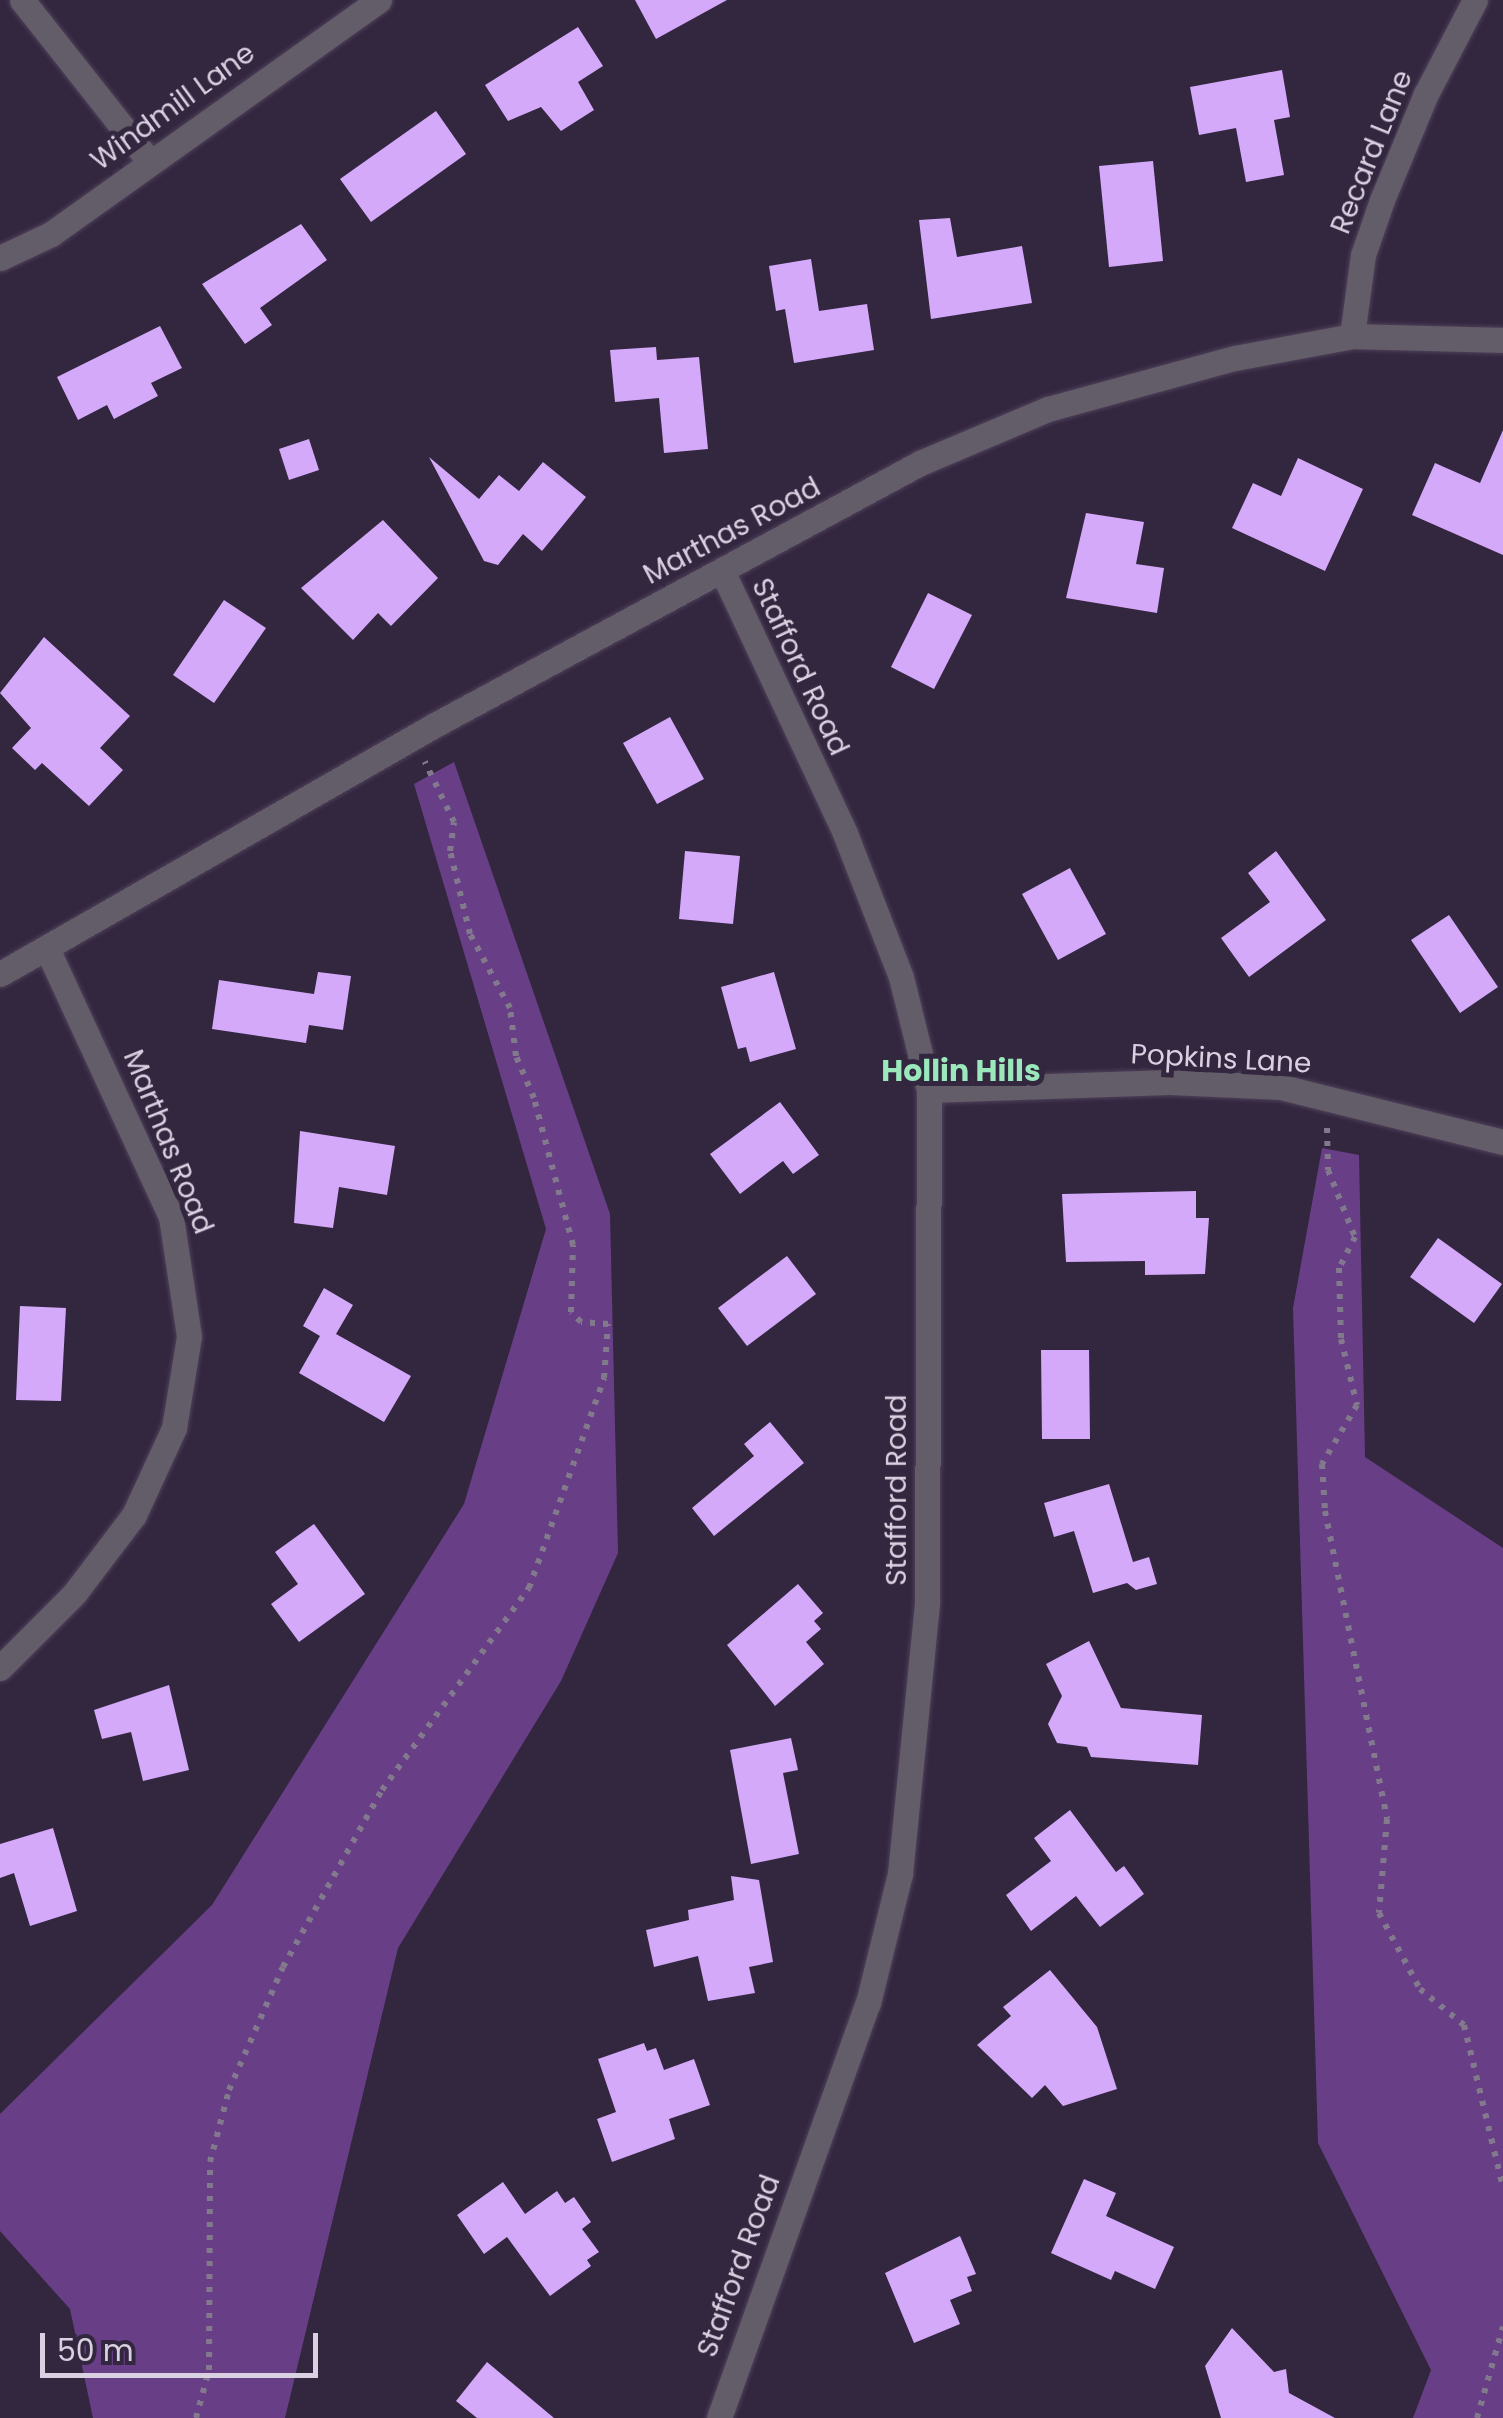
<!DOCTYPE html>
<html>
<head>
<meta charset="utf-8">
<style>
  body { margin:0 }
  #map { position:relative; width:1503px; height:2418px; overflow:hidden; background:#33263f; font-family:Poppins,sans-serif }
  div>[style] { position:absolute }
  .forest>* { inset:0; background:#683f87 }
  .building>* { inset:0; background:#d4a9fa }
  .path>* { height:6px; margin-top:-3px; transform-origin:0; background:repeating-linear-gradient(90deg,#83798d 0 5px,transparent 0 13px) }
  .roads { filter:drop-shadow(0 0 2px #4e4159) drop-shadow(0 0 2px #4e4159) }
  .minor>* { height:25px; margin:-12.5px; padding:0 12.5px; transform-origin:12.5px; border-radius:12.5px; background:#635d69 }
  span { translate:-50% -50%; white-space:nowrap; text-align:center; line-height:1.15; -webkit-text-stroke:10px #33263f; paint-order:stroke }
  .street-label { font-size:28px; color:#d9d1e1 }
  .neighbourhood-label { font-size:30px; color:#9ae8bb; font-weight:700 }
  .scale { position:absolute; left:40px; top:2333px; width:278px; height:45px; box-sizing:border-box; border:5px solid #d9d1e1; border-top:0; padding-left:12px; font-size:30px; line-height:35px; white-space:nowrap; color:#d9d1e1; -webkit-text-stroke:8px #33263f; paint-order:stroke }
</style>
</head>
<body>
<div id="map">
  <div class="forest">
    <i style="clip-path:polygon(454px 762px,610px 1214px,618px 1553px,561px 1681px,398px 1948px,285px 2418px,93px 2418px,70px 2309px,0 2231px,0 2114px,212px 1905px,464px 1504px,546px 1229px,414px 784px)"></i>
    <i style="clip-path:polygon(1322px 1148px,1359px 1155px,1365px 1457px,1503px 1548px,1503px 2418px,1413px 2418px,1431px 2370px,1318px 2143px,1293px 1308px)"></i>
  </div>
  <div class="building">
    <i style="clip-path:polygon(635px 0,727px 0,656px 39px)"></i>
    <i style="clip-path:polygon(578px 27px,603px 66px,578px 82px,594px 110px,561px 131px,541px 107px,508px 121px,485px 85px)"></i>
    <i style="clip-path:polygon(1282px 70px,1290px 117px,1274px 120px,1284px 175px,1246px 182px,1236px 128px,1199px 135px,1190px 87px)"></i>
    <i style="clip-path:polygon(436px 111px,466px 154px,371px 222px,340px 179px)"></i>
    <i style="clip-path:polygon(1153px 161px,1163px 261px,1109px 267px,1099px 166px)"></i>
    <i style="clip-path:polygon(950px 218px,957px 257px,1022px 246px,1032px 303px,931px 319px,919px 220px)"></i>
    <i style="clip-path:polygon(301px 224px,327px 260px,260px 308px,272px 325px,245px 344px,202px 284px)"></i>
    <i style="clip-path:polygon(811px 259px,819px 311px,867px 304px,874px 350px,794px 363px,785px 309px,776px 311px,769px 266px)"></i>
    <i style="clip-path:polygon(160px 326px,182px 368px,151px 383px,158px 396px,114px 419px,107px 405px,78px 420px,57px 377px)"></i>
    <i style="clip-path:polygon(656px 347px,657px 360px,699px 357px,708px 449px,664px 453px,659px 398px,615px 402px,610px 350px)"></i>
    <i style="clip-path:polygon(1503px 430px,1503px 555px,1412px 515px,1435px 463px,1480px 483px)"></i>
    <i style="clip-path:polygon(309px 439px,319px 470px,289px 480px,279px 449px)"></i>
    <i style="clip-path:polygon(429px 457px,479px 499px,499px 475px,519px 491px,543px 462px,586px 497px,542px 551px,523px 534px,498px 565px,484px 561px)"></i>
    <i style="clip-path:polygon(1298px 458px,1363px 489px,1325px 571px,1232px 528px,1253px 483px,1281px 496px)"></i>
    <i style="clip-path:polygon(1086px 513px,1144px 522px,1136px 564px,1164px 568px,1157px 613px,1066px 598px)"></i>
    <i style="clip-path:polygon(383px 520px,438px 578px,391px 626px,378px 613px,353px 640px,301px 588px)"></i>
    <i style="clip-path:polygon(928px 593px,972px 615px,934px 689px,891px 667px)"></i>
    <i style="clip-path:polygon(224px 600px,266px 628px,214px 703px,173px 675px)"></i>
    <i style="clip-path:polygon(44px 637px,130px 716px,100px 748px,123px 770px,89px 806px,42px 763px,35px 770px,12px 748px,31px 728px,0 693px)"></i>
    <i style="clip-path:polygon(670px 717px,704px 779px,657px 804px,623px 743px)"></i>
    <i style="clip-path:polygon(685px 851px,740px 856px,733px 924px,679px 919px)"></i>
    <i style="clip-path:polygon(1276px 851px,1326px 920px,1249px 977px,1221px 938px,1270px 902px,1248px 873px)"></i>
    <i style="clip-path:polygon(1070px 868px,1106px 934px,1058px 960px,1022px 894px)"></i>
    <i style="clip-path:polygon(1449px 915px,1498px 987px,1460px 1013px,1411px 940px)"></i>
    <i style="clip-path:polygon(318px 972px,351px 976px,343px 1030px,309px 1025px,306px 1043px,212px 1029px,219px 980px,314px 994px)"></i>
    <i style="clip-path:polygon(774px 972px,796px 1049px,750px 1062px,746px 1047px,738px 1049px,721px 987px)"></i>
    <i style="clip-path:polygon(780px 1102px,819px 1155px,793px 1174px,783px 1161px,740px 1194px,710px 1154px)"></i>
    <i style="clip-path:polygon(300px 1131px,395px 1146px,387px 1195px,339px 1187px,333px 1228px,294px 1223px)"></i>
    <i style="clip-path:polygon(1196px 1191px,1196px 1218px,1209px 1218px,1205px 1274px,1145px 1275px,1145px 1261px,1066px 1262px,1062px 1194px)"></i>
    <i style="clip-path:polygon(1438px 1238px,1502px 1284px,1474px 1323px,1410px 1277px)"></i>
    <i style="clip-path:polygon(787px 1256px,816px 1294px,747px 1346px,718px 1308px)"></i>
    <i style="clip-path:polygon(324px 1288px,353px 1305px,336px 1334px,411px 1376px,384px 1422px,299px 1373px,320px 1336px,303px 1326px)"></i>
    <i style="clip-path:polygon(20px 1306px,66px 1308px,61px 1401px,16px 1400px)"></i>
    <i style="clip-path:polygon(1041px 1350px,1089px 1350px,1090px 1439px,1042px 1439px)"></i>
    <i style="clip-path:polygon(770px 1422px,804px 1463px,714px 1536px,692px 1508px,754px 1456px,744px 1444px)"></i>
    <i style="clip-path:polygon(1109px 1484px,1133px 1562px,1149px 1557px,1157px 1584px,1136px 1590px,1127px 1583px,1093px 1593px,1074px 1531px,1054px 1537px,1044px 1503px)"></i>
    <i style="clip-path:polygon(314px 1524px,365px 1594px,299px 1642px,271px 1604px,298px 1584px,275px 1552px)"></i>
    <i style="clip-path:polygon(798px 1584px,823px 1613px,814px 1621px,821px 1629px,806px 1642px,824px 1664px,775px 1706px,727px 1645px)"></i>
    <i style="clip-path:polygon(1089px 1641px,1121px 1708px,1202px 1715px,1198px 1765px,1091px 1757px,1087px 1747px,1057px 1743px,1048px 1724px,1062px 1696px,1046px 1664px)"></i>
    <i style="clip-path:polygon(169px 1685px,189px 1770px,143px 1781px,131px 1732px,102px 1739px,94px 1710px)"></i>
    <i style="clip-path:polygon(791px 1738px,798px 1770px,783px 1773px,799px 1854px,751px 1864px,730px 1750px)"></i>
    <i style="clip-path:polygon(1070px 1810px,1116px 1872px,1124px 1866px,1144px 1894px,1100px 1927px,1076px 1896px,1031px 1931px,1006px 1895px,1051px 1861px,1034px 1838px)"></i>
    <i style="clip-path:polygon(53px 1828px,77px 1911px,30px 1926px,14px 1873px,0 1878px,0 1844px)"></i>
    <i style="clip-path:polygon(731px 1876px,759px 1880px,773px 1962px,749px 1967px,755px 1993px,708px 2001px,698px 1956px,654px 1967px,646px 1930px,689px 1920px,688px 1910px,734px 1900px)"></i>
    <i style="clip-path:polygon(1050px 1970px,1097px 2027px,1117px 2089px,1063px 2106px,1045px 2085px,1032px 2098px,977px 2045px,1011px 2016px,1003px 2007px)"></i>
    <i style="clip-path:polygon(644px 2043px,647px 2051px,656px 2048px,664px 2070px,694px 2059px,710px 2105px,669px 2119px,675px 2139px,612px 2162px,597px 2119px,616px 2112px,598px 2059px)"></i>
    <i style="clip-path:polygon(1084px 2179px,1116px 2193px,1106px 2216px,1174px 2247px,1155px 2289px,1115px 2271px,1111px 2280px,1051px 2253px)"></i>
    <i style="clip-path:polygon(503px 2182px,525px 2214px,557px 2191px,565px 2203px,574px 2197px,591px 2222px,582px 2229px,599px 2252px,587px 2260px,591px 2266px,550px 2296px,507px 2237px,484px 2254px,457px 2215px)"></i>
    <i style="clip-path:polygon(960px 2236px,976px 2274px,967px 2277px,972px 2291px,950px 2300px,960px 2324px,914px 2343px,885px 2273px)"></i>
    <i style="clip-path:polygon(1232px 2328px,1274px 2372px,1286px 2369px,1289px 2393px,1335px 2418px,1221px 2418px,1205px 2366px)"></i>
    <i style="clip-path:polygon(487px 2362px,554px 2418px,477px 2418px,456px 2401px)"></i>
  </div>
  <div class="path">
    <i style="left:1327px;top:1128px;width:42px;rotate:88.6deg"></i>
    <i style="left:1328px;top:1170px;width:72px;rotate:68.1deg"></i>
    <i style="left:1355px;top:1237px;width:35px;rotate:117deg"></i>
    <i style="left:1339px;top:1268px;width:71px;rotate:88.4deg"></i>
    <i style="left:1341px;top:1339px;width:68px;rotate:76.4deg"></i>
    <i style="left:1357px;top:1405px;width:69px;rotate:120.7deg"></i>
    <i style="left:1322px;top:1464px;width:47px;rotate:86.3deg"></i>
    <i style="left:1325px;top:1511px;width:314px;rotate:78.6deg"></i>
    <i style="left:1387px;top:1819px;width:94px;rotate:94.9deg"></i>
    <i style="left:1379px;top:1913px;width:86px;rotate:61.7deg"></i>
    <i style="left:1420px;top:1989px;width:57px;rotate:39.3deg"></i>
    <i style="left:1464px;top:2025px;width:168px;rotate:76.5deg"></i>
    <i style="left:196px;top:2418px;width:50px;rotate:-74.8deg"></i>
    <i style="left:209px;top:2370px;width:208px;rotate:-89.7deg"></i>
    <i style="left:210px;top:2162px;width:74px;rotate:-75.2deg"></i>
    <i style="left:229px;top:2090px;width:134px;rotate:-66.3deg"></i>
    <i style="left:283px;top:1967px;width:203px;rotate:-60.8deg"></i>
    <i style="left:382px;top:1790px;width:250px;rotate:-54deg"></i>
    <i style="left:529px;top:1588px;width:223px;rotate:-70.3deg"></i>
    <i style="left:604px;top:1378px;width:54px;rotate:-85.8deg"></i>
    <i style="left:608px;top:1324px;width:27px;rotate:-176deg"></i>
    <i style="left:581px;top:1322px;width:14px;rotate:-135deg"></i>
    <i style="left:571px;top:1312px;width:67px;rotate:-88.3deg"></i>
    <i style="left:573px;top:1245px;width:152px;rotate:-104.9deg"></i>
    <i style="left:534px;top:1098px;width:46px;rotate:-113.2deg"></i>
    <i style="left:516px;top:1056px;width:48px;rotate:-97.1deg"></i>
    <i style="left:510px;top:1008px;width:84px;rotate:-118.4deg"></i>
    <i style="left:470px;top:934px;width:85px;rotate:-103.5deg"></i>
    <i style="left:450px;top:851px;width:29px;rotate:-82deg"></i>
    <i style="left:454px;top:822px;width:67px;rotate:-115.8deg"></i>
    <i style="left:1477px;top:2418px;width:95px;rotate:-74.1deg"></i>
  </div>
  <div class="roads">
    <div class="minor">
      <i style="left:22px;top:0;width:205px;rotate:51.7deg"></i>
      <i style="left:0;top:258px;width:56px;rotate:-25.2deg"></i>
      <i style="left:51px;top:234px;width:403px;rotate:-35.5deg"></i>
      <i style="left:1352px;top:336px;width:82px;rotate:-82.3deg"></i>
      <i style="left:1363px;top:255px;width:58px;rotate:-70.9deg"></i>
      <i style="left:1382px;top:200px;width:115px;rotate:-67.5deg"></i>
      <i style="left:1426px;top:94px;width:106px;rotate:-62.5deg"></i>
      <i style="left:0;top:974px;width:497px;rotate:-29.8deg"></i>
      <i style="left:431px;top:727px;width:556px;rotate:-28.36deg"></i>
      <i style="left:920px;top:463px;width:139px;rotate:-22.9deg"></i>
      <i style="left:1048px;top:409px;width:194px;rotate:-15.3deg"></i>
      <i style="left:1235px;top:358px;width:119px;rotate:-10.6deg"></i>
      <i style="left:1352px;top:336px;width:151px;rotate:1.5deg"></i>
      <i style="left:929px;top:1090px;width:241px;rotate:-1.9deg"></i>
      <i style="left:1170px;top:1082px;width:111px;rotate:2.6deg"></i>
      <i style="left:1281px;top:1087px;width:229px;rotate:13.9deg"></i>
      <i style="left:0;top:1668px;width:105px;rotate:-45deg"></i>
      <i style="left:74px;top:1594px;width:99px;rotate:-52.8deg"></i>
      <i style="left:134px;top:1515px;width:96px;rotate:-65.3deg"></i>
      <i style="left:174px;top:1428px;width:93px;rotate:-80.7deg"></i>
      <i style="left:189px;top:1336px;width:120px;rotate:-98.6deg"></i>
      <i style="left:171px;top:1217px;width:295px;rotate:-114.8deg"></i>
      <i style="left:719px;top:2418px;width:441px;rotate:-70.3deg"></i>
      <i style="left:868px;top:2003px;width:133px;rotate:-76.1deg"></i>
      <i style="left:900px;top:1874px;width:273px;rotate:-84.3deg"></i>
      <i style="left:927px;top:1602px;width:512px;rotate:-89.78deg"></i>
      <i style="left:929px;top:1090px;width:116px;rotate:-103.9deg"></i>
      <i style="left:901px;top:977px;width:155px;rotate:-111.3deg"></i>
      <i style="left:845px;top:833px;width:289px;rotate:-115.1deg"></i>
    </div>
  </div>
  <div class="street-label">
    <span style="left:173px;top:107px;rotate:-36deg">Windmill Lane</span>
    <span style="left:1372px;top:152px;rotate:-68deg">Recard Lane</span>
    <span style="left:732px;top:531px;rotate:-28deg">Marthas Road</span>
    <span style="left:800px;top:667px;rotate:65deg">Stafford Road</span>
    <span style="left:1221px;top:1059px;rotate:3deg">Popkins Lane</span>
    <span style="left:168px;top:1142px;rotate:68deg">Marthas Road</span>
    <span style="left:897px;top:1490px;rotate:-90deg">Stafford Road</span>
    <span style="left:739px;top:2266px;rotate:-70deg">Stafford Road</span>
  </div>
  <div class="neighbourhood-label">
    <span style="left:961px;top:1071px">Hollin Hills</span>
  </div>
  <div class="scale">50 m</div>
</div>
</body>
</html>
